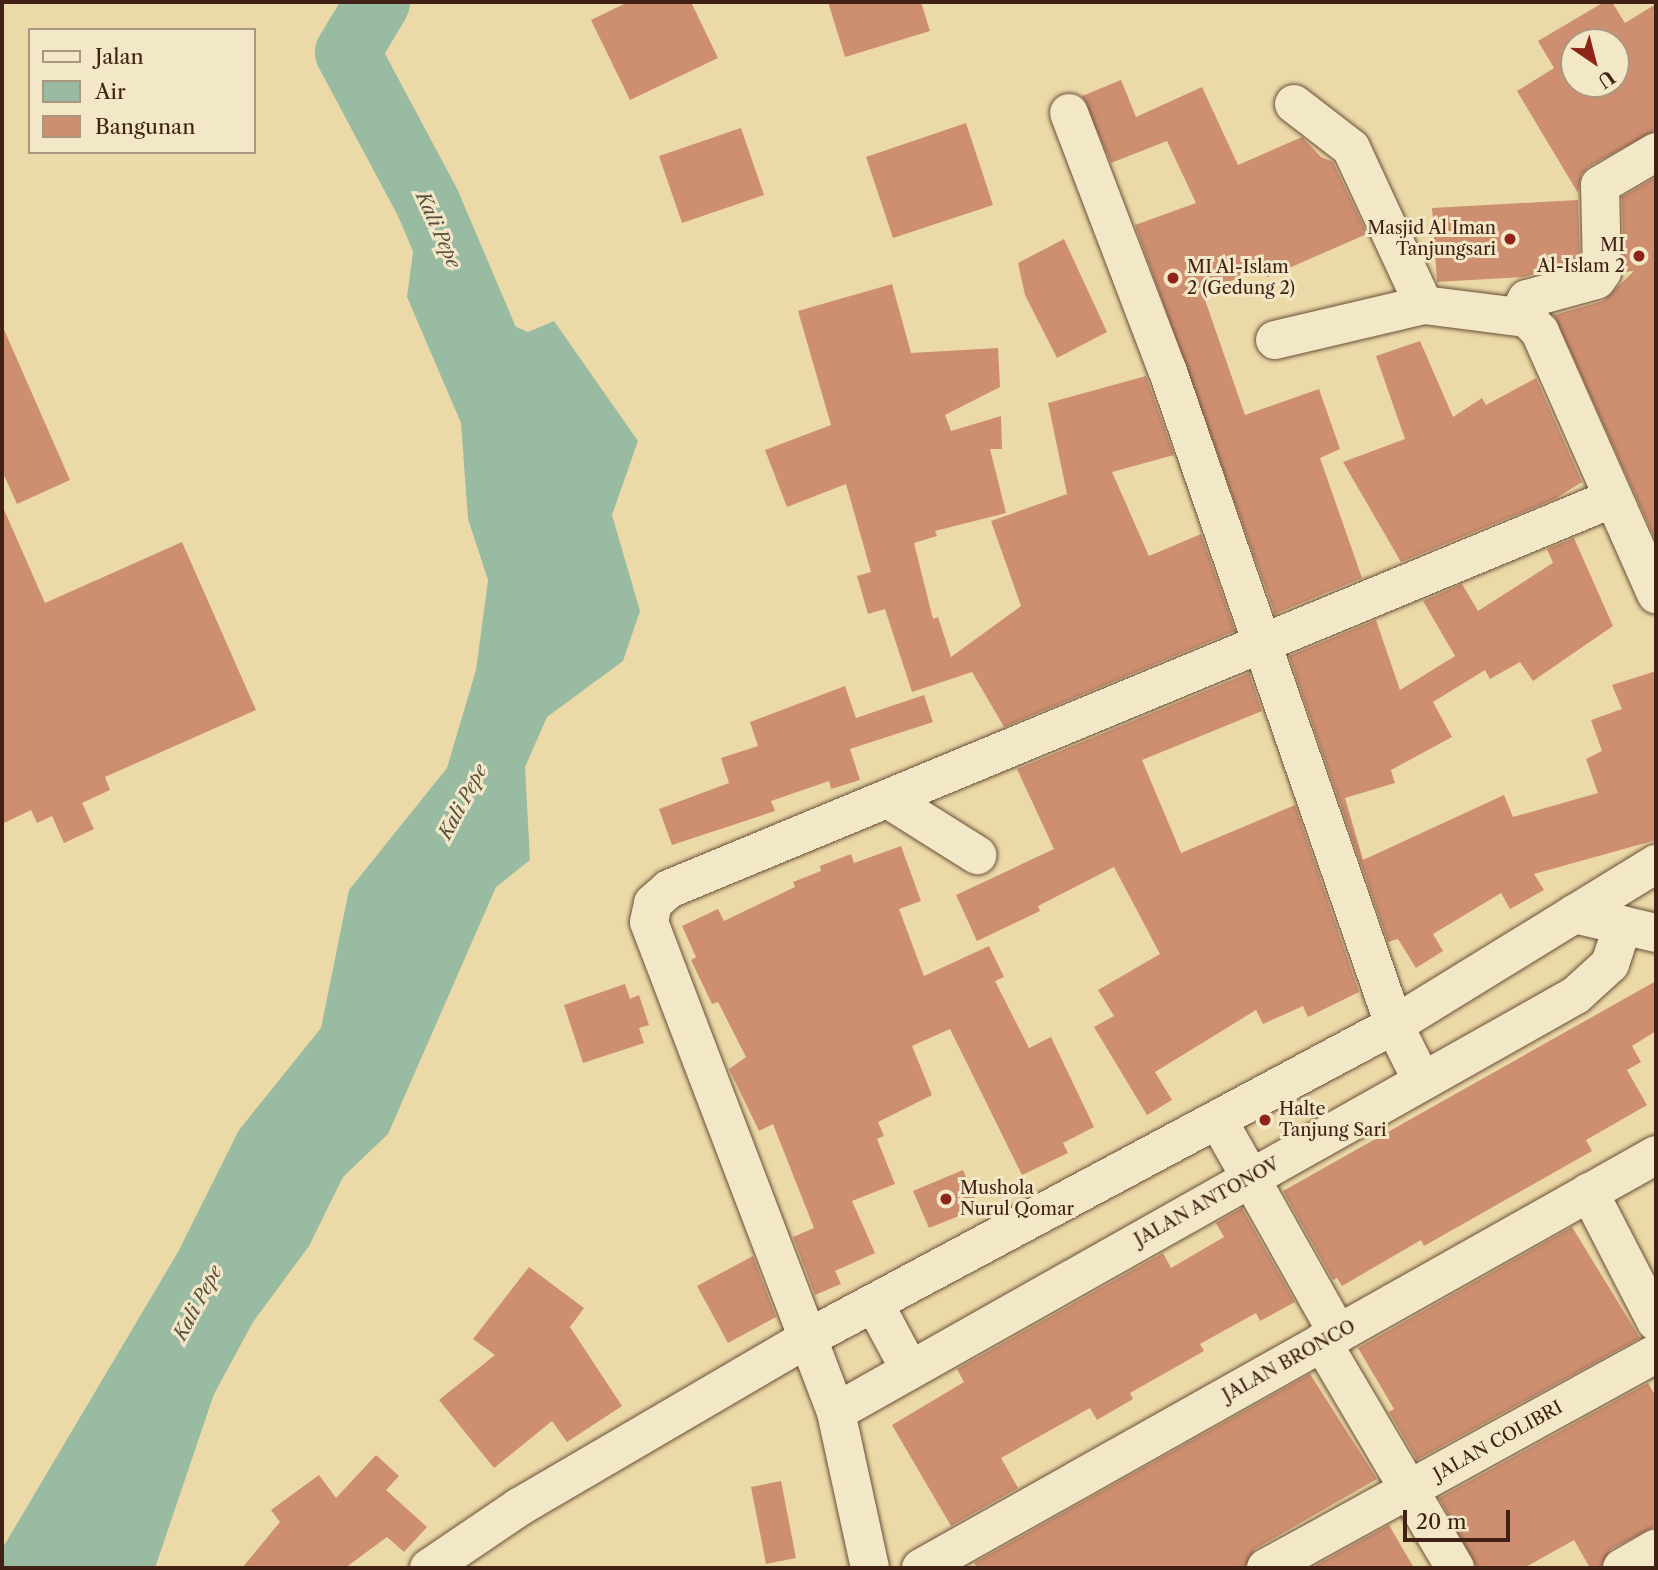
<!DOCTYPE html>
<html>
<head>
<meta charset="utf-8">
<style>
  body { margin:0 }
  #map { position:relative; width:1658px; height:1570px; overflow:hidden; background:#ebdaa7; font-family:"Libre Caslon Text",serif }
  div>[style] { position:absolute }
  .water>* { inset:0; background:#99bba2 }
  .river>* { height:65px; margin:-32.5px; padding:0 32.5px; transform-origin:32.5px; border-radius:32.5px; background:#99bba2 }
  .building>* { inset:0; background:#ce8f71 }
  .roads { filter:drop-shadow(0 0 2px #6c4e3a) drop-shadow(0 0 2px #6c4e3a) }
  .minor>* { height:38px; margin:-19px; padding:0 19px; transform-origin:19px; border-radius:19px; background:#f2e7c6 }
  .secondary>* { height:38px; margin:-19px; padding:0 19px; transform-origin:19px; border-radius:19px; background:#f2e7c6 }
  .dots>* { width:19px; height:19px; translate:-50% -50%; box-sizing:border-box; border:4px solid #f2e7c6; border-radius:50% }
  span { translate:-50% -50%; white-space:nowrap; text-align:center; line-height:1.15; -webkit-text-stroke:6px #f2e7c6; paint-order:stroke }
  .poi-label { font-size:18px; color:#412015 }
  .right { translate:-100% -50%; text-align:right }
  .left { translate:0 -50%; text-align:left }
  .street-label { font-size:18px; color:#412015 }
  .water-label { font-size:19px; color:#5b4e3f; font-style:italic }
  .frame { position:absolute; inset:0; border:4px solid #412015; pointer-events:none }
  .legend { position:absolute; left:28px; top:28px; width:228px; height:126px; box-sizing:border-box; background:#f2e7c6; border:2px solid #ab977f; margin:0; padding:9px 12px; list-style:none; font-size:21px; color:#412015 }
  .legend li { display:flex; align-items:center; gap:14px; height:35px }
  .legend b { width:35px; border:2px solid #ab977f }
  .north { position:absolute; left:1560px; top:28px; width:70px; height:70px; box-sizing:border-box; background:#f2e7c6; border:2px solid #ab977f; border-radius:50%; rotate:145deg; font-size:19px; font-weight:700; line-height:28px; text-align:center; color:#412015 }
  .north::after { content:''; display:block; margin:auto; width:24px; height:32px; background:#8f2418; clip-path:polygon(50% 0,100% 100%,50% 72%,0 100%) }
  .scale { position:absolute; left:1403px; top:1510px; width:107px; height:32px; box-sizing:border-box; border:4px solid #412015; border-top:0; padding-left:9px; font-size:21px; line-height:24px; white-space:nowrap; color:#412015; -webkit-text-stroke:5px #f2e7c6; paint-order:stroke }
</style>
</head>
<body>
<div id="map">
  <div class="water">
    <i style="clip-path:polygon(413px 252px,432px 265px,472px 307px,528px 332px,554px 321px,638px 441px,612px 515px,640px 611px,623px 661px,547px 717px,525px 767px,530px 860px,496px 887px,388px 1134px,343px 1177px,309px 1246px,253px 1322px,214px 1394px,155px 1568px,2px 1568px,2px 1549px,178px 1252px,239px 1130px,321px 1028px,349px 890px,447px 768px,476px 670px,488px 580px,468px 519px,461px 423px,407px 297px)"></i>
  </div>
  <div class="river">
    <i style="left:377px;top:2px;width:58px;rotate:121deg"></i>
    <i style="left:347px;top:52px;width:172px;rotate:61.9deg"></i>
    <i style="left:428px;top:204px;width:200px;rotate:67deg"></i>
  </div>
  <div class="building">
    <i style="clip-path:polygon(628px 2px,691px 2px,718px 58px,630px 100px,591px 20px)"></i>
    <i style="clip-path:polygon(828px 2px,921px 2px,930px 31px,845px 57px)"></i>
    <i style="clip-path:polygon(evenodd,1604px 2px,1612px 2px,1625px 23px,1656px 4px,1656px 130px,1588px 167px,1581px 175px,1578px 193px,1517px 91px,1554px 68px,1538px 41px,1604px 2px,1574px 42px,1616px 42px,1616px 84px,1574px 84px,1574px 42px)"></i>
    <i style="clip-path:polygon(1121px 80px,1136px 117px,1202px 87px,1238px 165px,1302px 137px,1321px 157px,1333px 162px,1367px 234px,1268px 277px,1263px 266px,1203px 294px,1245px 415px,1319px 389px,1340px 449px,1320px 458px,1362px 578px,1275px 614px,1135px 225px,1196px 203px,1167px 141px,1111px 163px,1082px 96px)"></i>
    <i style="clip-path:polygon(966px 123px,993px 205px,893px 238px,866px 157px)"></i>
    <i style="clip-path:polygon(741px 128px,764px 195px,682px 223px,659px 156px)"></i>
    <i style="clip-path:polygon(1656px 177px,1656px 541px,1554px 315px,1603px 301px,1634px 271px,1624px 272px,1622px 197px)"></i>
    <i style="clip-path:polygon(1578px 200px,1580px 262px,1523px 277px,1437px 282px,1432px 208px)"></i>
    <i style="clip-path:polygon(1064px 239px,1107px 332px,1057px 358px,1025px 295px,1018px 263px)"></i>
    <i style="clip-path:polygon(892px 284px,911px 353px,998px 348px,1000px 387px,945px 415px,951px 431px,1001px 416px,1002px 449px,990px 449px,1006px 513px,935px 531px,937px 536px,914px 543px,933px 619px,938px 617px,951px 657px,1021px 606px,991px 521px,1067px 494px,1048px 403px,1146px 376px,1174px 455px,1112px 472px,1149px 556px,1201px 534px,1235px 631px,1004px 727px,972px 672px,912px 692px,885px 609px,868px 614px,857px 576px,871px 572px,846px 484px,787px 507px,765px 450px,831px 425px,798px 311px)"></i>
    <i style="clip-path:polygon(2px 325px,70px 480px,17px 504px,2px 471px)"></i>
    <i style="clip-path:polygon(1420px 341px,1453px 417px,1482px 398px,1486px 405px,1536px 378px,1582px 482px,1555px 499px,1401px 562px,1343px 462px,1405px 439px,1376px 356px)"></i>
    <i style="clip-path:polygon(2px 505px,45px 603px,182px 542px,256px 710px,105px 777px,110px 790px,82px 803px,94px 829px,64px 843px,52px 816px,37px 823px,31px 810px,2px 824px)"></i>
    <i style="clip-path:polygon(1574px 538px,1613px 626px,1533px 681px,1520px 662px,1490px 679px,1485px 670px,1433px 702px,1452px 737px,1391px 770px,1395px 783px,1345px 798px,1363px 860px,1504px 795px,1513px 817px,1598px 793px,1586px 759px,1602px 751px,1591px 720px,1622px 709px,1612px 685px,1656px 671px,1656px 840px,1534px 874px,1544px 890px,1510px 909px,1501px 893px,1433px 934px,1443px 951px,1416px 968px,1398px 939px,1388px 942px,1289px 656px,1376px 620px,1400px 690px,1455px 656px,1423px 601px,1462px 584px,1478px 611px,1553px 563px,1547px 549px)"></i>
    <i style="clip-path:polygon(1249px 673px,1262px 711px,1142px 760px,1181px 853px,1295px 805px,1359px 992px,1308px 1017px,1303px 1006px,1263px 1024px,1256px 1010px,1155px 1072px,1172px 1100px,1147px 1115px,1094px 1027px,1114px 1016px,1098px 990px,1160px 954px,1114px 867px,1038px 906px,1040px 911px,977px 941px,956px 895px,1054px 849px,1017px 769px)"></i>
    <i style="clip-path:polygon(845px 686px,856px 718px,924px 695px,933px 722px,850px 749px,860px 780px,831px 789px,829px 781px,771px 801px,775px 811px,672px 845px,659px 809px,729px 783px,721px 758px,758px 746px,750px 722px)"></i>
    <i style="clip-path:polygon(901px 846px,921px 901px,899px 909px,924px 976px,989px 946px,1004px 977px,995px 981px,1029px 1048px,1051px 1037px,1094px 1127px,1063px 1143px,1068px 1153px,1022px 1175px,950px 1029px,912px 1046px,932px 1095px,878px 1122px,884px 1136px,877px 1139px,895px 1184px,852px 1201px,875px 1253px,835px 1271px,841px 1284px,815px 1295px,793px 1237px,814px 1228px,773px 1124px,759px 1131px,729px 1069px,746px 1057px,718px 1002px,712px 1004px,691px 960px,696px 957px,682px 926px,718px 909px,724px 921px,795px 887px,793px 882px,821px 871px,820px 866px,851px 854px,854px 863px)"></i>
    <i style="clip-path:polygon(1656px 981px,1656px 1031px,1632px 1046px,1641px 1062px,1627px 1070px,1647px 1105px,1586px 1140px,1592px 1151px,1424px 1246px,1421px 1240px,1342px 1286px,1337px 1278px,1333px 1280px,1283px 1191px)"></i>
    <i style="clip-path:polygon(625px 984px,630px 999px,639px 995px,649px 1025px,639px 1028px,644px 1043px,583px 1063px,564px 1005px)"></i>
    <i style="clip-path:polygon(963px 1170px,979px 1208px,929px 1228px,913px 1191px)"></i>
    <i style="clip-path:polygon(1242px 1208px,1295px 1302px,1260px 1321px,1256px 1313px,1200px 1344px,1204px 1351px,1130px 1393px,1133px 1399px,1097px 1420px,1090px 1408px,1001px 1458px,1018px 1488px,951px 1526px,892px 1425px,964px 1382px,957px 1369px,1163px 1253px,1171px 1268px,1224px 1237px,1216px 1223px)"></i>
    <i style="clip-path:polygon(1572px 1227px,1640px 1338px,1417px 1460px,1389px 1412px,1394px 1409px,1358px 1348px)"></i>
    <i style="clip-path:polygon(753px 1256px,776px 1317px,728px 1343px,697px 1286px)"></i>
    <i style="clip-path:polygon(529px 1267px,584px 1308px,570px 1327px,622px 1406px,567px 1442px,552px 1421px,494px 1468px,439px 1400px,495px 1355px,473px 1339px)"></i>
    <i style="clip-path:polygon(1310px 1374px,1377px 1479px,1255px 1549px,1244px 1568px,977px 1568px,974px 1563px)"></i>
    <i style="clip-path:polygon(1648px 1383px,1656px 1397px,1656px 1526px,1611px 1549px,1600px 1568px,1590px 1568px,1574px 1540px,1524px 1568px,1477px 1568px,1439px 1498px)"></i>
    <i style="clip-path:polygon(376px 1455px,399px 1476px,386px 1490px,427px 1527px,404px 1552px,387px 1537px,345px 1568px,242px 1568px,280px 1522px,271px 1510px,319px 1475px,336px 1498px)"></i>
    <i style="clip-path:polygon(781px 1481px,796px 1558px,766px 1564px,751px 1487px)"></i>
    <i style="clip-path:polygon(1389px 1525px,1414px 1568px,1311px 1568px)"></i>
  </div>
  <div class="roads">
    <div class="minor">
      <i style="left:1294px;top:104px;width:72px;rotate:37.7deg"></i>
      <i style="left:1351px;top:148px;width:173px;rotate:65.1deg"></i>
      <i style="left:1069px;top:113px;width:274px;rotate:69.1deg"></i>
      <i style="left:1167px;top:369px;width:694px;rotate:70.91deg"></i>
      <i style="left:1394px;top:1025px;width:63px;rotate:63.4deg"></i>
      <i style="left:1519px;top:314px;width:17px;rotate:-62deg"></i>
      <i style="left:1527px;top:299px;width:72px;rotate:-15.4deg"></i>
      <i style="left:1596px;top:280px;width:10px;rotate:-53deg"></i>
      <i style="left:1602px;top:272px;width:87px;rotate:-91.3deg"></i>
      <i style="left:1600px;top:185px;width:65px;rotate:-30.5deg"></i>
      <i style="left:1275px;top:340px;width:153px;rotate:-13.2deg"></i>
      <i style="left:1424px;top:305px;width:104px;rotate:7.2deg"></i>
      <i style="left:1527px;top:318px;width:19px;rotate:47deg"></i>
      <i style="left:1540px;top:332px;width:287px;rotate:66.1deg"></i>
      <i style="left:891px;top:801px;width:102px;rotate:32.1deg"></i>
      <i style="left:1218px;top:1120px;width:245px;rotate:60.7deg"></i>
      <i style="left:1589px;top:1192px;width:146px;rotate:62.7deg"></i>
      <i style="left:874px;top:1303px;width:76px;rotate:61.8deg"></i>
      <i style="left:1322px;top:1342px;width:262px;rotate:59.5deg"></i>
      <i style="left:836px;top:1412px;width:849px;rotate:-29.4deg"></i>
      <i style="left:1576px;top:995px;width:46px;rotate:-42.4deg"></i>
      <i style="left:1610px;top:964px;width:41px;rotate:-71.6deg"></i>
      <i style="left:870px;top:1568px;width:160px;rotate:-102.3deg"></i>
      <i style="left:836px;top:1412px;width:524px;rotate:-110.89deg"></i>
      <i style="left:649px;top:922px;width:19px;rotate:-78deg"></i>
      <i style="left:653px;top:903px;width:21px;rotate:-41deg"></i>
      <i style="left:669px;top:889px;width:1020px;rotate:-22.49deg"></i>
      <i style="left:921px;top:1568px;width:843px;rotate:-29.33deg"></i>
      <i style="left:1266px;top:1568px;width:445px;rotate:-28.8deg"></i>
      <i style="left:1622px;top:1568px;width:39px;rotate:-30deg"></i>
    </div>
    <div class="secondary">
      <i style="left:1574px;top:914px;width:84px;rotate:13deg"></i>
      <i style="left:429px;top:1568px;width:109px;rotate:-34.1deg"></i>
      <i style="left:519px;top:1507px;width:335px;rotate:-30.3deg"></i>
      <i style="left:808px;top:1338px;width:664px;rotate:-28.11deg"></i>
      <i style="left:1394px;top:1025px;width:308px;rotate:-31.6deg"></i>
    </div>
  </div>
  <div class="dots">
    <i style="left:1510px;top:239px;background:#8f2418"></i>
    <i style="left:1639px;top:256px;background:#8f2418"></i>
    <i style="left:1173px;top:278px;background:#8f2418"></i>
    <i style="left:1265px;top:1120px;background:#8f2418"></i>
    <i style="left:946px;top:1199px;background:#8f2418"></i>
  </div>
  <div class="poi-label">
    <span class="right" style="left:1496px;top:239px">Masjid Al Iman<br>Tanjungsari</span>
    <span class="right" style="left:1625px;top:256px">MI<br>Al-Islam 2</span>
    <span class="left" style="left:1187px;top:278px">MI Al-Islam<br>2 (Gedung 2)</span>
    <span class="left" style="left:1279px;top:1120px">Halte<br>Tanjung Sari</span>
    <span class="left" style="left:960px;top:1199px">Mushola<br>Nurul Qomar</span>
  </div>
  <div class="street-label">
    <span style="left:1207px;top:1202px;rotate:-29deg">JALAN ANTONOV</span>
    <span style="left:1289px;top:1361px;rotate:-29deg">JALAN BRONCO</span>
    <span style="left:1498px;top:1441px;rotate:-29deg">JALAN COLIBRI</span>
  </div>
  <div class="water-label">
    <span style="left:438px;top:230px;rotate:66deg">Kali Pepe</span>
    <span style="left:463px;top:802px;rotate:-62deg">Kali Pepe</span>
    <span style="left:198px;top:1303px;rotate:-62deg">Kali Pepe</span>
  </div>
  <div class="frame"></div>
  <ul class="legend">
  <li><b style="height:9px;background:#f2e7c6"></b>Jalan</li>
  <li><b style="height:19px;background:#99bba2"></b>Air</li>
  <li><b style="height:19px;background:#ce8f71"></b>Bangunan</li>
  </ul>
  <div class="north">U</div>
  <div class="scale">20 m</div>
</div>
</body>
</html>
